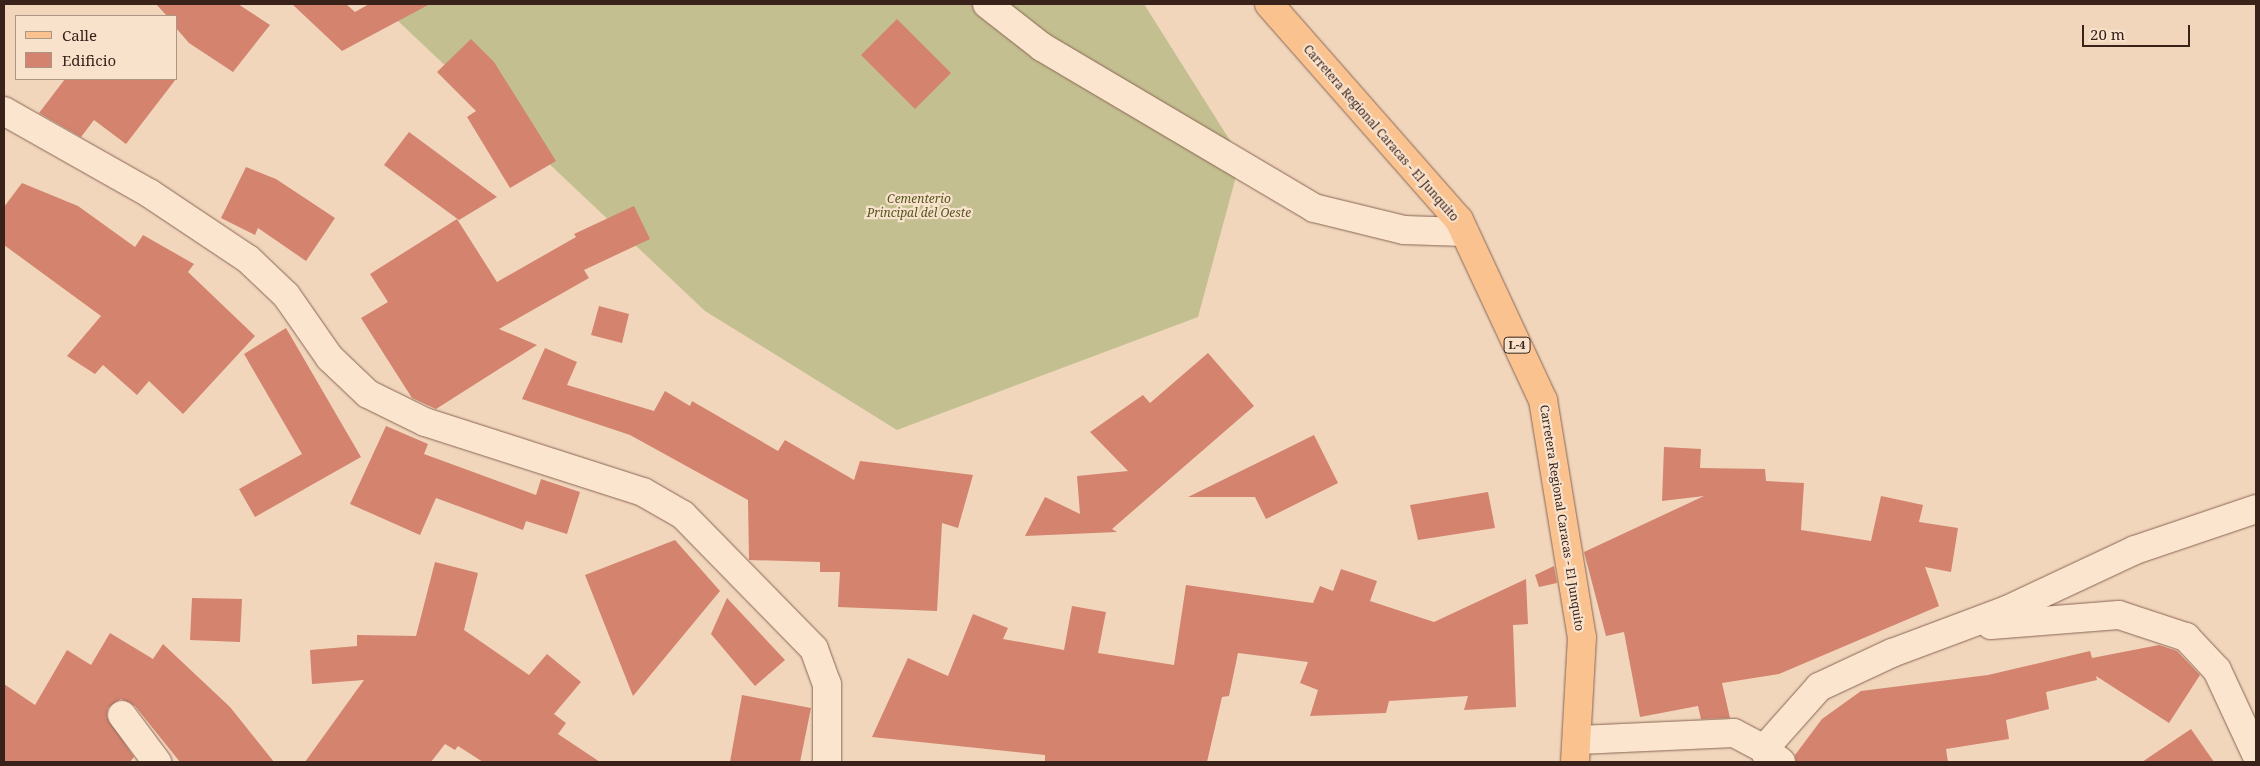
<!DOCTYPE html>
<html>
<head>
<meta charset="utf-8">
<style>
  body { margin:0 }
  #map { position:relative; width:2260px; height:766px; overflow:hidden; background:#f1d6bc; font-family:"Noto Serif",serif }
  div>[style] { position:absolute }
  .cemetery>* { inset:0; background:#c3bf90 }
  .building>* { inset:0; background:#d3836e }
  .roads { filter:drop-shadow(0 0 1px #8a6654) drop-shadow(0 0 1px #8a6654) }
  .minor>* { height:28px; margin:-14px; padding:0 14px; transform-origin:14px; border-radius:14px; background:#fce5cf }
  .major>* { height:28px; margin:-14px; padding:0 14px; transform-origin:14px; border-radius:14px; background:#f9c28f }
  span { translate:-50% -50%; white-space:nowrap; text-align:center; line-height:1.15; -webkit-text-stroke:4.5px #f8e2cc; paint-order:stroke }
  .shield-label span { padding:1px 4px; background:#f8e2cc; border:1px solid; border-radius:4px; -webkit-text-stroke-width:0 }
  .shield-label { font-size:11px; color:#38221a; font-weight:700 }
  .street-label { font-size:12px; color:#38221a }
  .park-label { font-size:12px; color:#54561f; font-style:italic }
  .frame { position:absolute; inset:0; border:5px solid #38221a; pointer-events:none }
  .legend { position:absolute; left:15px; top:15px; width:162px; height:65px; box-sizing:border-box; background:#f8e2cc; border:1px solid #ab9585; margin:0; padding:6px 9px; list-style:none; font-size:15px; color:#38221a }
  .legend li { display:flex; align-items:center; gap:10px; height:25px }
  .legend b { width:25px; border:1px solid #ab9585 }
  .scale { position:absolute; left:2082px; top:25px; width:108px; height:22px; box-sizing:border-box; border:2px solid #38221a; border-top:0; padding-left:6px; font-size:15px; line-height:18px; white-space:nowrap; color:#38221a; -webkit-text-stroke:4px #f8e2cc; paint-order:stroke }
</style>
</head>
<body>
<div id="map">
  <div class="cemetery">
    <i style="clip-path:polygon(380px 4px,1144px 4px,1241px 158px,1198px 317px,897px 430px,705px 311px)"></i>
  </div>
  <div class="building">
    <i style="clip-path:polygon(156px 4px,238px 4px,270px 25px,233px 72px,189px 43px,176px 28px,176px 16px,167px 16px)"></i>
    <i style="clip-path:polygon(292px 4px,346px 4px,355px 12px,369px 4px,430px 4px,342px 51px)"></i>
    <i style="clip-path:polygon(897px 19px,951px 73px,915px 109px,861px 55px)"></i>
    <i style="clip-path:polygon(471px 39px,494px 62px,556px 161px,510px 188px,467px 117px,476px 111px,437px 72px)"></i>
    <i style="clip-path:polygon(65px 79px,176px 79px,126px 144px,94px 120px,81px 137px,39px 113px)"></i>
    <i style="clip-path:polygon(409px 132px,497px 197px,459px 220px,384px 165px)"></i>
    <i style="clip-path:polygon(246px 167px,276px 179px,335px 218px,306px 261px,258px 228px,255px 235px,221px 218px)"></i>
    <i style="clip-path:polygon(22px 183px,78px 206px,135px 247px,143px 235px,194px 264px,188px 272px,255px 336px,183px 414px,149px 381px,137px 395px,103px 365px,95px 374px,67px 356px,101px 316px,4px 245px,4px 207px)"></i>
    <i style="clip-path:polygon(634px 206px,650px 239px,584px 270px,589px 278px,499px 329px,537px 345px,436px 409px,412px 398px,361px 318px,388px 302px,370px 274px,457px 219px,497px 282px,576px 237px,574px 234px)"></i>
    <i style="clip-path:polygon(599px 306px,629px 314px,622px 343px,591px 335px)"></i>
    <i style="clip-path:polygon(286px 328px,361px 457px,255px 517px,239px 489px,302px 454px,244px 354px)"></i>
    <i style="clip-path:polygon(545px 348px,577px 362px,567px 385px,654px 411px,665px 391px,690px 406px,692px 401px,778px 451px,785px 440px,854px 480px,860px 461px,973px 475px,958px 528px,942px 523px,937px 611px,838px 607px,840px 572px,820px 572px,820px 562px,749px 560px,748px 500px,630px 435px,522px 399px)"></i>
    <i style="clip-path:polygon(1208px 353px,1254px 406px,1112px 529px,1117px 532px,1025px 536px,1045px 497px,1080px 514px,1077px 476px,1128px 471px,1090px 432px,1143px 395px,1150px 403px)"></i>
    <i style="clip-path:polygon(386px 426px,428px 444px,424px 454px,536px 495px,541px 479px,580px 492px,567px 534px,526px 521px,523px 530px,436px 498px,420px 535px,350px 504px)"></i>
    <i style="clip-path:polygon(1314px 435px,1338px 483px,1266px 519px,1255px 497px,1188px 497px)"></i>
    <i style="clip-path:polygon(1664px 447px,1701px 449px,1700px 468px,1765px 469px,1766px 481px,1804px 483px,1801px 530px,1871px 541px,1881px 496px,1923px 505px,1919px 522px,1958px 528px,1951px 572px,1925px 567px,1939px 606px,1779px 674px,1722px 683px,1730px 718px,1701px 719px,1698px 706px,1640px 717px,1624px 632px,1606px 636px,1584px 552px,1704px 496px,1662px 501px)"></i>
    <i style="clip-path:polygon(1488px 492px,1495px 528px,1418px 540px,1410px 505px)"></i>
    <i style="clip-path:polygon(675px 540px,720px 591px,633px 696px,585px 575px)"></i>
    <i style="clip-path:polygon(435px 562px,478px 573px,464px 630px,529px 675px,547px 654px,581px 682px,554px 714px,566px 723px,558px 734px,600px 762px,483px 762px,458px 746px,455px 750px,445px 744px,431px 762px,305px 762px,364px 680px,312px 684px,310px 650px,357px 646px,357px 635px,416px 636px)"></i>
    <i style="clip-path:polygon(1554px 566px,1557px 583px,1539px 587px,1535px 575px)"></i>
    <i style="clip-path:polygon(1341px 569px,1377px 581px,1370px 601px,1434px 622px,1526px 579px,1528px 624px,1513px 625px,1516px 707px,1464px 710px,1468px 696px,1389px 701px,1386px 713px,1310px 716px,1318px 690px,1300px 683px,1308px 662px,1238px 653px,1229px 696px,1222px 697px,1207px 762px,1045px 762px,1045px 755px,872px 737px,908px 658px,948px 676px,973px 614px,1008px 628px,1003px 639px,1064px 650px,1072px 606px,1106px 612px,1098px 653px,1174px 665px,1186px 585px,1313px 603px,1320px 586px,1333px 591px)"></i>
    <i style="clip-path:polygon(192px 598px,242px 599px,240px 642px,190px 640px)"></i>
    <i style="clip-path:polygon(727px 598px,785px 660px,755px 686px,711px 634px)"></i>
    <i style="clip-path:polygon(110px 633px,153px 659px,163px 644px,230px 707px,274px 762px,180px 762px,135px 706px,121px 699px,108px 708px,107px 717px,134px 757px,130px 762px,4px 762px,4px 684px,35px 705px,67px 650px,91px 665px)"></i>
    <i style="clip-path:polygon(2159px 645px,2177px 651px,2200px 675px,2169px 723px,2096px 676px,2097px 680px,2046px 692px,2049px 709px,2006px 720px,2009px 739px,1946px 749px,1948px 762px,1796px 762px,1795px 755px,1822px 719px,1861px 691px,1988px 675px,2090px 651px,2092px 658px)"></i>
    <i style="clip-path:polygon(742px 695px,811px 708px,800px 762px,730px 762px)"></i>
    <i style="clip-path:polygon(2191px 729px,2214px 762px,2142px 762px)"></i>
  </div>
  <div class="roads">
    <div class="minor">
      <i style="left:987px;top:4px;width:70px;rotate:38deg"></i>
      <i style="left:1042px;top:47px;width:316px;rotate:30.6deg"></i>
      <i style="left:1314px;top:208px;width:93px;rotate:13.7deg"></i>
      <i style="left:1404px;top:230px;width:60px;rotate:1.9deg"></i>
      <i style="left:4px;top:111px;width:167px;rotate:29.5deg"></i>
      <i style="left:149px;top:193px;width:119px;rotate:33.7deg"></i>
      <i style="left:248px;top:259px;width:52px;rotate:43.5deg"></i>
      <i style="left:286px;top:295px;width:77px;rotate:55.1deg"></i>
      <i style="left:330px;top:358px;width:52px;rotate:43.5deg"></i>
      <i style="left:368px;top:394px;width:64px;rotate:26.2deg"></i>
      <i style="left:425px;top:422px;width:229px;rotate:17.8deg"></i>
      <i style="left:643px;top:492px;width:46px;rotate:29.9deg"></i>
      <i style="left:683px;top:515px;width:187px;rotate:45.6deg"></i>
      <i style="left:814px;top:649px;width:37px;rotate:70deg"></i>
      <i style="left:827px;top:684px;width:78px;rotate:90deg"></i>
      <i style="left:1991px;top:625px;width:128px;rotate:-4.5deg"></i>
      <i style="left:2119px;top:615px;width:71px;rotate:18.2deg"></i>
      <i style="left:2186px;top:637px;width:45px;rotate:46.8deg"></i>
      <i style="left:2217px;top:670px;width:93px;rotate:65.1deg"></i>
      <i style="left:122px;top:715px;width:59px;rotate:53.3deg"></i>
      <i style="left:1579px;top:740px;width:155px;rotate:-2.6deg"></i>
      <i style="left:1734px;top:733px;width:34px;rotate:28deg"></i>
      <i style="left:1764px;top:749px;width:14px;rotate:69deg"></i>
      <i style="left:1781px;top:762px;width:21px;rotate:-143deg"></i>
      <i style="left:1764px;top:749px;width:83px;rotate:-48.4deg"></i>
      <i style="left:1819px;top:687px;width:81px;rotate:-25deg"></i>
      <i style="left:1892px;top:653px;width:123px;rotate:-20.5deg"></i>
      <i style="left:2007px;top:610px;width:141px;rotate:-25.1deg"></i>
      <i style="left:2135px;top:550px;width:128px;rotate:-18.7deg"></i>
    </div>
    <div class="major">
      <i style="left:1269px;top:4px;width:288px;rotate:48.7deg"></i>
      <i style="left:1459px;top:220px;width:199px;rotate:65deg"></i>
      <i style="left:1543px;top:400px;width:240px;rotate:80.7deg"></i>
      <i style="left:1582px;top:637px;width:125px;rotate:93.2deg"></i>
    </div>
  </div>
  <div class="shield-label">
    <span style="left:1517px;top:345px">L-4</span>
  </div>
  <div class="street-label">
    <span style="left:1381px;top:133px;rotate:49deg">Carretera Regional Caracas - El Junquito</span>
    <span style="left:1562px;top:518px;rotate:81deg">Carretera Regional Caracas - El Junquito</span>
  </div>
  <div class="park-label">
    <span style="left:919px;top:206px">Cementerio<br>Principal del Oeste</span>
  </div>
  <div class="frame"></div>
  <ul class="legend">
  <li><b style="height:6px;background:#f9c28f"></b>Calle</li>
  <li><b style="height:14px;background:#d3836e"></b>Edificio</li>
  </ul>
  <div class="scale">20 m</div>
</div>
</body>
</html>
